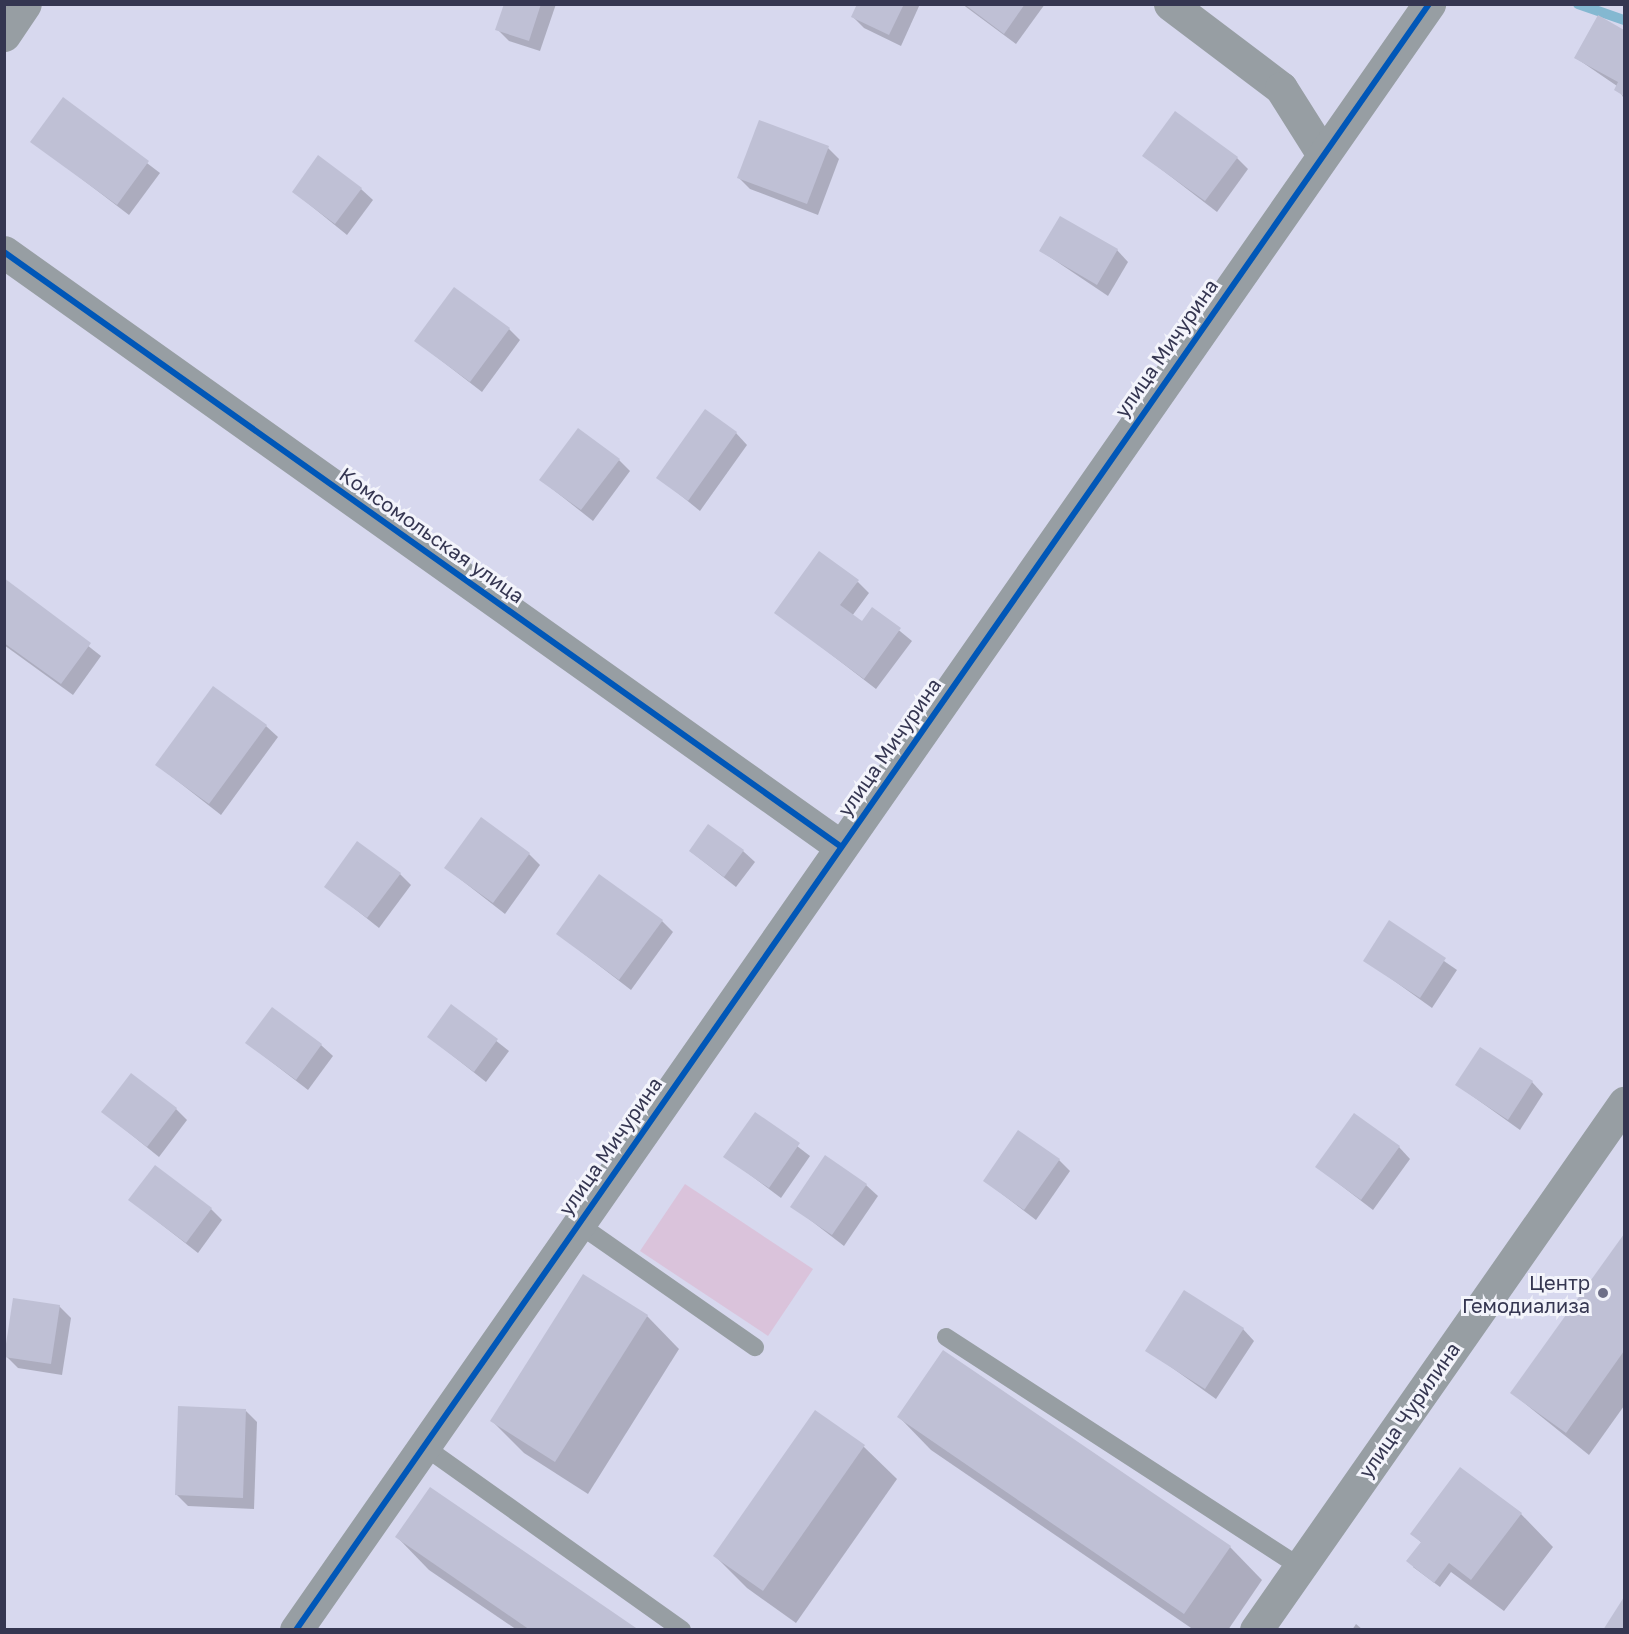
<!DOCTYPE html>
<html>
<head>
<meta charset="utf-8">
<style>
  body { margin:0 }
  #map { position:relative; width:1629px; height:1634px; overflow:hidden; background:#d7d8ee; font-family:"Golos Text",sans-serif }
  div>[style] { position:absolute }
  .green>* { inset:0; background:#dac3db }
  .shadow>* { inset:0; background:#0003 }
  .stream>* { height:10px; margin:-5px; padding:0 5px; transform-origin:5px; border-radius:5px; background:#84b8d1 }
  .building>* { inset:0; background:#bfc0d5 }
  .service>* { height:18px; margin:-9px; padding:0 9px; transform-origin:9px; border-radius:9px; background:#979ea3 }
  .minor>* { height:33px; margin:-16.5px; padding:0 16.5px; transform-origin:16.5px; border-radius:16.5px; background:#979ea3 }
  .tertiary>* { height:33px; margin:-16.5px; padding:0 16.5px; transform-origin:16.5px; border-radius:16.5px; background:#979ea3 }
  .cycleway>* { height:6px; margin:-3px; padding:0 3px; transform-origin:3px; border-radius:3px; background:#0057b8 }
  .dots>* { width:16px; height:16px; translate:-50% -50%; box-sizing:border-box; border:3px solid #f3f4fb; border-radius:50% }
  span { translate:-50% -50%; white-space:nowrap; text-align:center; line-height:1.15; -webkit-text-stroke:6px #f3f4fb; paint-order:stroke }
  .street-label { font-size:20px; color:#353651 }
  .poi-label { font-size:20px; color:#353651 }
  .right { translate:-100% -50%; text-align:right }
  .frame { position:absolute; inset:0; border:6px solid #353651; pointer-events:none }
</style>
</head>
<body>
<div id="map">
  <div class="green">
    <i style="clip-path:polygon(685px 1184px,813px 1269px,768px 1336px,640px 1251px)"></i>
  </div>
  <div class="shadow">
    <i style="clip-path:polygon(505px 4px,556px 4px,540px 51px,509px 41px,497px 29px)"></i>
    <i style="clip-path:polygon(858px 4px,920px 4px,901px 46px,864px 28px,853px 17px)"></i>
    <i style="clip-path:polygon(962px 4px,1045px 4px,1016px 44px)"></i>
    <i style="clip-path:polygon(1598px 17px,1624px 32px,1624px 99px,1617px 86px,1576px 58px)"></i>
    <i style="clip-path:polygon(63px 99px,160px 173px,129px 215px,32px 141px)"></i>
    <i style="clip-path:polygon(828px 148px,839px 159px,818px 215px,750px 189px,739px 178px)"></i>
    <i style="clip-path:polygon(1144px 156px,1237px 158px,1248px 169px,1217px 212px)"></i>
    <i style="clip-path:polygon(361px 189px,373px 200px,347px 235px,294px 192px)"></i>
    <i style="clip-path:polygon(1117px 250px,1128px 262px,1108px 296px,1041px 251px)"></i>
    <i style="clip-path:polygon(509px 329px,520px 340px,482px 392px,416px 341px)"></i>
    <i style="clip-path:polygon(736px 433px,747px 445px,700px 511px,658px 477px)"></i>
    <i style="clip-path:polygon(619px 460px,630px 471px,593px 521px,541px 480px)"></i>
    <i style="clip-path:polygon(4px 580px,101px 656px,73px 695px,4px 645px)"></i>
    <i style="clip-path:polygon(858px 582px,869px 593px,852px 616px,862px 623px,873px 609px,912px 641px,876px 689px,776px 612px)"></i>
    <i style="clip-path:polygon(266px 726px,278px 737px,221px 815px,157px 765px)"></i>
    <i style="clip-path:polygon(690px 851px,743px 851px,755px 862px,736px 887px)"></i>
    <i style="clip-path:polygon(529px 854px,540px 865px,505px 914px,446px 868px)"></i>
    <i style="clip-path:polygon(400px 874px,411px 885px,379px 928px,326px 886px)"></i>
    <i style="clip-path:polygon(662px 921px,673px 932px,631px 990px,558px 934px)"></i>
    <i style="clip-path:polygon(1389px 923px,1457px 970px,1432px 1008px,1365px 960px)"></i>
    <i style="clip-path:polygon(452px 1006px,509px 1051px,486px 1082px,429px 1037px)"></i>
    <i style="clip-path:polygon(247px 1043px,321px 1045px,333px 1056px,308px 1090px)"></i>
    <i style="clip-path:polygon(1532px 1082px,1543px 1094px,1520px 1130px,1457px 1085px)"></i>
    <i style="clip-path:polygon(176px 1109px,187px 1120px,159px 1157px,103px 1112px)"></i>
    <i style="clip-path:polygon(755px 1114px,810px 1156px,781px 1198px,725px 1156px)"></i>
    <i style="clip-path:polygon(1399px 1147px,1410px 1159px,1373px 1210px,1317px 1167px)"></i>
    <i style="clip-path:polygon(1059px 1160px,1070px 1171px,1036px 1220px,985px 1181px)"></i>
    <i style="clip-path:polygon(866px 1185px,878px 1196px,844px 1246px,792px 1206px)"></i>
    <i style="clip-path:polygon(130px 1200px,211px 1209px,222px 1220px,198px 1253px)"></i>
    <i style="clip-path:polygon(1624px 1237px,1624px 1406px,1589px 1455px,1512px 1393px)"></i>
    <i style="clip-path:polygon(59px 1306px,71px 1318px,62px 1375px,18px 1368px,6px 1356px)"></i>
    <i style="clip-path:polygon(647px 1316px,679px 1349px,588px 1494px,524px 1453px,492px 1421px)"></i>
    <i style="clip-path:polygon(1243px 1329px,1254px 1341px,1216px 1399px,1147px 1350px)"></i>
    <i style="clip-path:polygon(246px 1411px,257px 1422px,254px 1509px,188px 1506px,177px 1495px)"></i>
    <i style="clip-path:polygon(815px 1413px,864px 1447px,897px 1479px,796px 1623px,747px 1588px,715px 1556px)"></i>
    <i style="clip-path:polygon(899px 1417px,1230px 1547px,1262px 1580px,1228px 1630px,1194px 1630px,931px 1450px)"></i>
    <i style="clip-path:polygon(1521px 1514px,1553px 1547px,1504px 1611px,1451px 1572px,1440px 1587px,1413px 1567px,1422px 1543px,1412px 1534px)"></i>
    <i style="clip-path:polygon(397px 1537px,637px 1630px,517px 1630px,429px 1570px)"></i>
    <i style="clip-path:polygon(1356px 1624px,1363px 1630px,1352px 1630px)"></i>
  </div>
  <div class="stream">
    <i style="left:1578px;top:4px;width:49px;rotate:19.2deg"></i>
  </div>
  <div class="building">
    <i style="clip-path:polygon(504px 4px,541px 4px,529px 41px,495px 30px)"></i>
    <i style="clip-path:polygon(857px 4px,904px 4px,889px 35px,851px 17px)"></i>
    <i style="clip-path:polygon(964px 4px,1025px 4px,1004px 34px)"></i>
    <i style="clip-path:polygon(1598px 15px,1624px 30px,1624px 96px,1614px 90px,1618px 82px,1574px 58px)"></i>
    <i style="clip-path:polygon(63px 97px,149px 161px,117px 205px,30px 142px)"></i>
    <i style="clip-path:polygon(1175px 111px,1238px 157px,1205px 201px,1142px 156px)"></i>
    <i style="clip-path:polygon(759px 120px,829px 146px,807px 204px,737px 178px)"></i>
    <i style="clip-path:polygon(318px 155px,362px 188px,335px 224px,292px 192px)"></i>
    <i style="clip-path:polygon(1060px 216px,1118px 249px,1097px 285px,1039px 251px)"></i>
    <i style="clip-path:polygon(454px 287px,510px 328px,470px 382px,414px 341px)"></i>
    <i style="clip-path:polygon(705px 409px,737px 432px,688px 501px,656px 478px)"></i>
    <i style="clip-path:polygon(578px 428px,620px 459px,581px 510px,539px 480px)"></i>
    <i style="clip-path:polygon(819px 551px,859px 580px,840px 605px,862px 621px,872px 607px,901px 628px,864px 679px,774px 613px)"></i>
    <i style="clip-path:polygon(4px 578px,91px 643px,61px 684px,4px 643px)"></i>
    <i style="clip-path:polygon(213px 686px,267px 725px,209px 804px,155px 765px)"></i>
    <i style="clip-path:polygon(481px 817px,530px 853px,493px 903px,444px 868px)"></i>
    <i style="clip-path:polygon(708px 824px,744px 850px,724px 877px,689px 851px)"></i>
    <i style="clip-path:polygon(357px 841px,401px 873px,367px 918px,324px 887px)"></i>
    <i style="clip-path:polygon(599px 874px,663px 920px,619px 980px,556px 934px)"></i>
    <i style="clip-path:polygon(1389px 920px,1446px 958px,1420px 998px,1363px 961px)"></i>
    <i style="clip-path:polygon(451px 1004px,498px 1039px,474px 1072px,427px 1037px)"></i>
    <i style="clip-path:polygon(272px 1007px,322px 1044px,296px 1080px,245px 1043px)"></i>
    <i style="clip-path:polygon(1480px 1047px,1533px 1081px,1508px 1120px,1455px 1085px)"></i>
    <i style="clip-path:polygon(131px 1073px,177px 1108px,147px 1147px,101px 1112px)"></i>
    <i style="clip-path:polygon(755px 1112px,800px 1143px,769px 1188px,723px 1157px)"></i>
    <i style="clip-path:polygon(1354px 1113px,1400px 1146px,1361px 1200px,1315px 1167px)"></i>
    <i style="clip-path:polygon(1018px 1130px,1060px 1159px,1024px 1210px,983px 1181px)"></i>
    <i style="clip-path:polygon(825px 1155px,867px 1184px,832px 1235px,790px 1207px)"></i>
    <i style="clip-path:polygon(155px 1165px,212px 1208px,186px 1243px,128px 1200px)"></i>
    <i style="clip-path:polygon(1624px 1234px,1624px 1351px,1566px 1433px,1510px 1393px)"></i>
    <i style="clip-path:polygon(583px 1274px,648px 1315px,555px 1462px,490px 1421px)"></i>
    <i style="clip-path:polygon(1184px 1290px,1244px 1328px,1205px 1389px,1145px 1351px)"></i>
    <i style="clip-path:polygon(13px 1298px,60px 1305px,51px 1364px,4px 1357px)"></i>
    <i style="clip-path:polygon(943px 1350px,1231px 1546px,1184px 1614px,897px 1417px)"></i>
    <i style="clip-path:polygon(178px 1406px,246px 1409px,243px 1498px,175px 1495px)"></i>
    <i style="clip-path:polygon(815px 1410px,865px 1445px,763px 1591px,713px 1556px)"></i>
    <i style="clip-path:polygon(1460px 1467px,1522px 1513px,1471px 1580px,1449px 1563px,1434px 1583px,1406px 1561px,1421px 1542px,1410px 1534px)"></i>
    <i style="clip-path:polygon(430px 1487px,639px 1630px,530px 1630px,395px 1537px)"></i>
    <i style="clip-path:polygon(1624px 1597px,1624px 1630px,1603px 1630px)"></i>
  </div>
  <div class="service">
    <i style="left:577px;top:1223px;width:217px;rotate:34.9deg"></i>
    <i style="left:946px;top:1337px;width:421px;rotate:33deg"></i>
    <i style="left:422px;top:1445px;width:319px;rotate:35.4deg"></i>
  </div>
  <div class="minor">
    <i style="left:1170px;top:4px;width:139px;rotate:37.1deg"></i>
    <i style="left:1281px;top:88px;width:77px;rotate:57.8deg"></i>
    <i style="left:4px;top:35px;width:37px;rotate:-56deg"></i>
    <i style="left:4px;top:252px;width:1026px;rotate:35.39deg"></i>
    <i style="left:296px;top:1630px;width:1982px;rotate:-55.13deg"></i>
  </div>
  <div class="tertiary">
    <i style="left:1256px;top:1630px;width:643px;rotate:-55.07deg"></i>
  </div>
  <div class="cycleway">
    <i style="left:4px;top:252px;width:1026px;rotate:35.39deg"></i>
    <i style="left:296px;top:1630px;width:1982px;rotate:-55.13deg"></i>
  </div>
  <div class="dots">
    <i style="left:1603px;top:1293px;background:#6e6f88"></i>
  </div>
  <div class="street-label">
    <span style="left:1166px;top:348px;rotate:-55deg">улица Мичурина</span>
    <span style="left:432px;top:535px;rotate:35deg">Комсомольская улица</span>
    <span style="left:889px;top:747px;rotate:-55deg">улица Мичурина</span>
    <span style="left:610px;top:1146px;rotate:-55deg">улица Мичурина</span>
    <span style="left:1409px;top:1410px;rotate:-55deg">улица Чурилина</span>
  </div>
  <div class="poi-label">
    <span class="right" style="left:1590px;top:1294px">Центр<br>Гемодиализа</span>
  </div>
  <div class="frame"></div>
</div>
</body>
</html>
